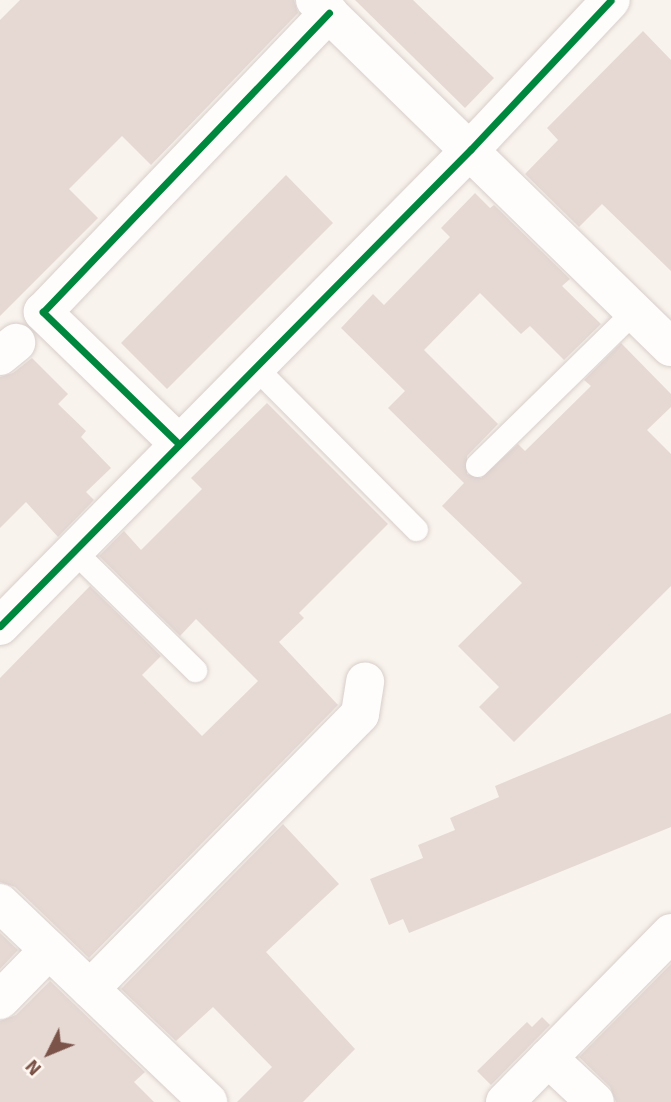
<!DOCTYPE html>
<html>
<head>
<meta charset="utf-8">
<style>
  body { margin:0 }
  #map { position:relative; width:671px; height:1102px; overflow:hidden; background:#f9f3ed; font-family:Signika,sans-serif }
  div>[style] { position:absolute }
  .building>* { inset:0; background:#e6d9d4 }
  .roads { filter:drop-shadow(0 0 2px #d8ceca) drop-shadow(0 0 2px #d8ceca) }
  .service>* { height:23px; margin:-11.5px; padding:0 11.5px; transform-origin:11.5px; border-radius:11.5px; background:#fefdfc }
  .minor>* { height:38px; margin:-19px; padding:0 19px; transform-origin:19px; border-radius:19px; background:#fefdfc }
  .cycleway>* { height:7px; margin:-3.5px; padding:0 3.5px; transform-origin:3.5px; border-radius:3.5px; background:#00873e }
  span { translate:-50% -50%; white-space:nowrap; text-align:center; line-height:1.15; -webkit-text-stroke:5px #fff7f0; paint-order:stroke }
  .north { position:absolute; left:14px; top:1018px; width:70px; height:70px; -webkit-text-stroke:5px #fff7f0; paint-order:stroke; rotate:227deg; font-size:19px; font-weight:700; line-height:28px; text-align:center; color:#7c5349 }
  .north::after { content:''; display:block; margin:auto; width:24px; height:32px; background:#7c5349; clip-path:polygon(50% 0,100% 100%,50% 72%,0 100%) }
</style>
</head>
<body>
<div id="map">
  <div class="building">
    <i style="clip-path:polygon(20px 0,294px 0,298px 13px,151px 165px,122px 136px,69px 189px,98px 218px,0 316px,0 20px)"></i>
    <i style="clip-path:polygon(355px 0,413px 0,494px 78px,465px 108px)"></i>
    <i style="clip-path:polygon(643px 31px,671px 60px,671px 271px,602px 204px,579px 227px,525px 174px,558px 140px,547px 128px)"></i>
    <i style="clip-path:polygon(286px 175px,333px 223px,167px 389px,121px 343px)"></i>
    <i style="clip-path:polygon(475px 193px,490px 208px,494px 205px,570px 279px,562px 286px,601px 324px,564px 360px,530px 326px,521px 334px,480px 293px,424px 350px,498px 424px,467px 456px,467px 474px,481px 478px,518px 444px,525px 451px,591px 386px,584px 380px,621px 343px,671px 394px,671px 407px,647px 430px,671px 454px,671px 586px,514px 742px,479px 707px,499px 687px,458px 646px,522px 583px,442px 506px,464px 483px,388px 408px,405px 391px,341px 328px,373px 294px,384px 305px,450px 237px,441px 228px)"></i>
    <i style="clip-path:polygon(32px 358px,68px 394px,58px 404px,86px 431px,81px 437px,111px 468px,86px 492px,94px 500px,58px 537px,26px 502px,0 528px,0 377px,13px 373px)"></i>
    <i style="clip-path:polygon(267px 403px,388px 524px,299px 613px,304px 618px,279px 642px,338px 705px,89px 958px,15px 887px,0 882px,0 678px,90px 586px,161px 656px,142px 675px,202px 736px,258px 681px,196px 619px,180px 636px,99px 556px,124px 531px,141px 550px,202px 489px,191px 478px)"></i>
    <i style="clip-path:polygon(671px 713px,671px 827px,409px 933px,403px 919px,389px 925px,370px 879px,423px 858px,418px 845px,455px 830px,450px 818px,499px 797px,495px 786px)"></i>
    <i style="clip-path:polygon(283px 824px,339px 884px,266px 952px,355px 1049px,303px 1102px,237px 1102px,272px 1067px,213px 1007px,176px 1041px,121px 989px)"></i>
    <i style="clip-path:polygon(0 933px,18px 950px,0 969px)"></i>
    <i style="clip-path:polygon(671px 964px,671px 1102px,616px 1102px,610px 1087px,579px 1057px)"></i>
    <i style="clip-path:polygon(50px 981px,145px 1072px,134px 1082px,154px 1102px,0 1102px,0 1021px,16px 1015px)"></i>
    <i style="clip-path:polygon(542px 1017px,550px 1025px,491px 1085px,477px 1071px,527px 1022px,532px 1027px)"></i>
  </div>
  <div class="roads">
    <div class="service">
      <i style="left:256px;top:368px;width:227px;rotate:45.2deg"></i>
      <i style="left:477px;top:465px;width:220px;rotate:-44.4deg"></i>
      <i style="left:74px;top:551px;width:170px;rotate:44.5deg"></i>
    </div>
    <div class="minor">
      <i style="left:315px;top:0;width:497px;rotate:44.3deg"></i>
      <i style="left:0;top:356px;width:21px;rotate:-39deg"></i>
      <i style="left:179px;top:444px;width:190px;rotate:-135.9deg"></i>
      <i style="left:43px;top:312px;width:414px;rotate:-46.3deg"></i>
      <i style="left:0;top:626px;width:670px;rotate:-45.36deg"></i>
      <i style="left:471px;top:149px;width:204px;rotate:-46.8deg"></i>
      <i style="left:0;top:903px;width:288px;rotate:43.7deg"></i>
      <i style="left:90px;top:989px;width:385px;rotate:-45.5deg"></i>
      <i style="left:360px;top:714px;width:33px;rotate:-81deg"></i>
      <i style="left:0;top:1000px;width:70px;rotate:-45.6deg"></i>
      <i style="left:548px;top:1058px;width:64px;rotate:43.1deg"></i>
      <i style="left:505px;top:1102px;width:237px;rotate:-45.5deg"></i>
    </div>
  </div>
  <div class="cycleway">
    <i style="left:179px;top:444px;width:190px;rotate:-135.9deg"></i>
    <i style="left:43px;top:312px;width:414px;rotate:-46.3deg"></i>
    <i style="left:0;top:626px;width:670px;rotate:-45.36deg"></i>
    <i style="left:471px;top:149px;width:204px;rotate:-46.8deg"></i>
  </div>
  <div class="north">N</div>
</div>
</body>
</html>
